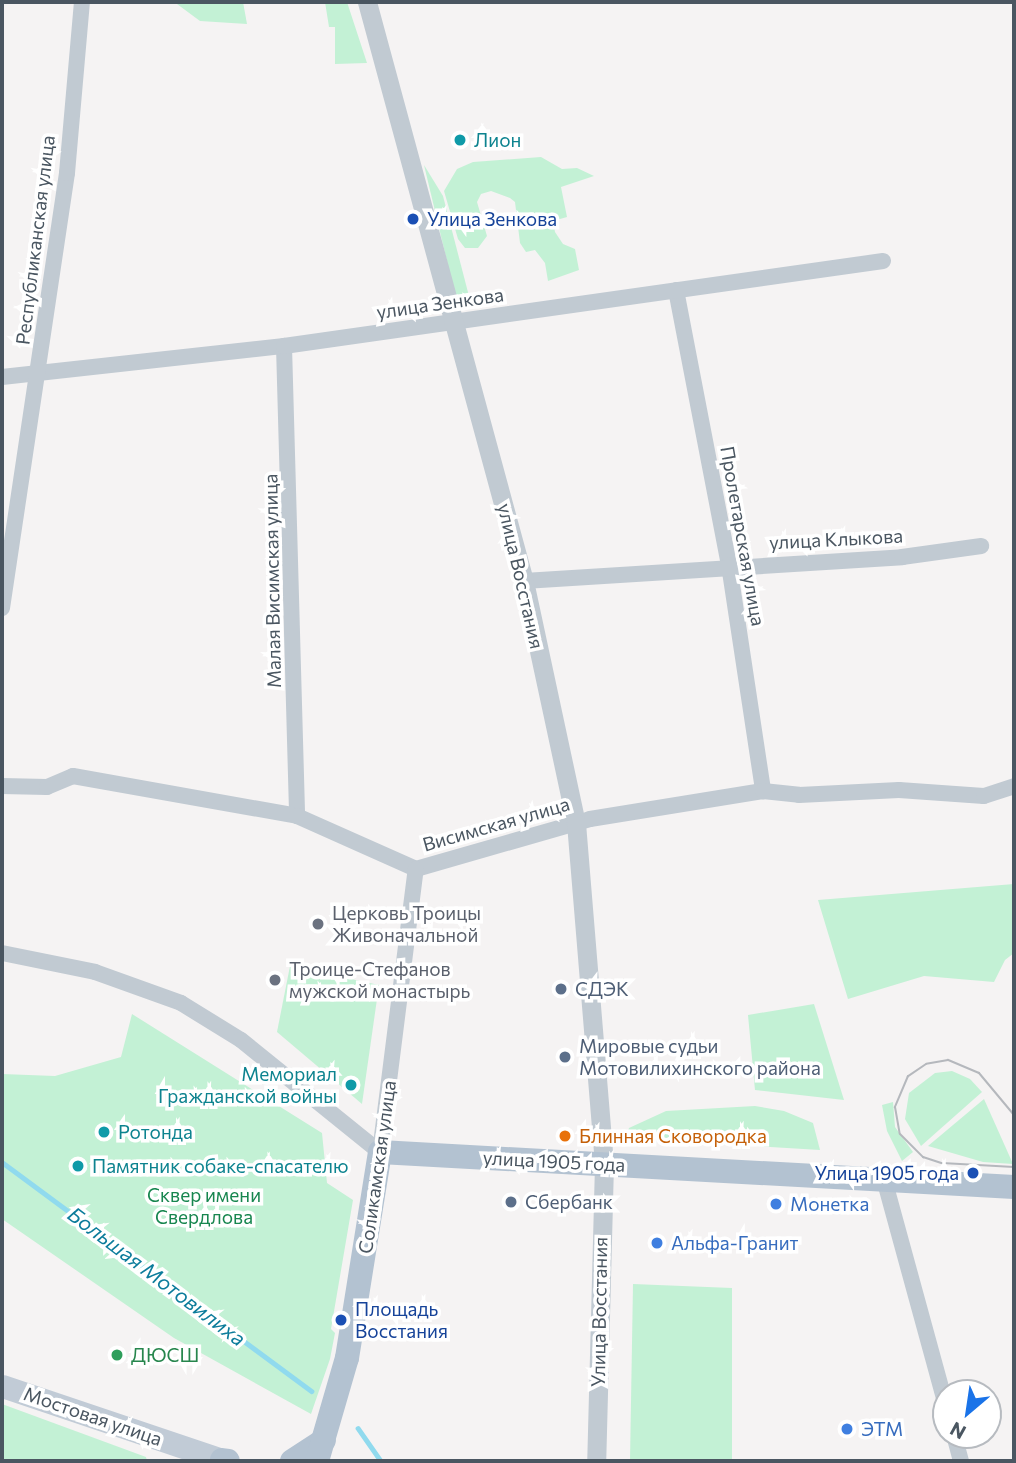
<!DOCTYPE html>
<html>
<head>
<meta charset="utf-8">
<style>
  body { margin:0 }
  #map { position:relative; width:1016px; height:1463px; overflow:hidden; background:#f5f3f3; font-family:Commissioner,sans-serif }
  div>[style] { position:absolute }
  .green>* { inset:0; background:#c3f1d5 }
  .stream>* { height:4.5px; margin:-2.25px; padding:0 2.25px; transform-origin:2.25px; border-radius:2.25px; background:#90daee }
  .minor>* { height:16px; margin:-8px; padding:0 8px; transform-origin:8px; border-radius:8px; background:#c1cad2 }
  .tertiary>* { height:19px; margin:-9.5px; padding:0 9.5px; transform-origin:9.5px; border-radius:9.5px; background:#c1cad2 }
  .secondary>* { height:23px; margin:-11.5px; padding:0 11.5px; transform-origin:11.5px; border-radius:11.5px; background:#c1cbd6 }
  .primary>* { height:24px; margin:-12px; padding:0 12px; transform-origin:12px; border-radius:12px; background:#b3c2d1 }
  .tram>* { height:2px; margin:-1px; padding:0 1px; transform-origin:1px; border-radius:1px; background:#b5b8bd }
  .dots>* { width:19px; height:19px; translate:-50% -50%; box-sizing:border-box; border:4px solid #fff; border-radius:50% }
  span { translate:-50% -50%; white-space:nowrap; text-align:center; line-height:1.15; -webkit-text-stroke:7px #fff; paint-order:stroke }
  .culture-label { font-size:19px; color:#0d838f }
  .left { translate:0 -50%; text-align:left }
  .right { translate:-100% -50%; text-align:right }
  .transit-label { font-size:19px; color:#164399 }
  .street-label { font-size:19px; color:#4a5661 }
  .worship-label { font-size:19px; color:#5b616d }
  .service-label { font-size:19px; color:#4e5e75 }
  .food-label { font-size:19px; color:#c56008 }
  .park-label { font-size:19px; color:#17864f }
  .shop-label { font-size:19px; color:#366cbe }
  .leisure-label { font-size:19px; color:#27864d }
  .water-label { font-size:21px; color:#0c7c9b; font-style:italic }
  .frame { position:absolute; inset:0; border:4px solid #4a5661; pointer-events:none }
  .north { position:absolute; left:932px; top:1379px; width:70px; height:70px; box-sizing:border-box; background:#fff; border:2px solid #b7bbc0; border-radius:50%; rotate:209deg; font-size:19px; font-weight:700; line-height:28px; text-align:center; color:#4a5661 }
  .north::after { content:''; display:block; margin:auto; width:24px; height:32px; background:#1a73e8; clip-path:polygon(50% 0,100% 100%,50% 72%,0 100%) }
</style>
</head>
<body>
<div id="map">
  <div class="green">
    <i style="clip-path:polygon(188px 2px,243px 2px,247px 24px,200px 21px,177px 4px)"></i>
    <i style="clip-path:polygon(325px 2px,347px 2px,367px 63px,335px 64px,335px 27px,329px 27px)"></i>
    <i style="clip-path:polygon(541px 157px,562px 169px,577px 168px,594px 176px,561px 187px,567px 217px,553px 221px,555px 232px,563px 244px,575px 249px,579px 270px,548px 281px,545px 263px,535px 250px,526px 252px,520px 243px,515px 202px,510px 198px,491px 191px,481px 194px,477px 202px,487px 236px,478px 248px,465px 248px,458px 239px,444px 191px,457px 169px,473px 162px)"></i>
    <i style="clip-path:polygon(424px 165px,443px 196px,470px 300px,457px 303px)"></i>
    <i style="clip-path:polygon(1014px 884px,1014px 953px,1005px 960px,994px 982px,924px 976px,848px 999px,818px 900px)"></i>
    <i style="clip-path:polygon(290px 966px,379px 985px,362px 1104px,277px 1032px)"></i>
    <i style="clip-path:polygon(814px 1004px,844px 1100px,755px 1090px,748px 1015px)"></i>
    <i style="clip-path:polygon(132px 1014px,322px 1133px,327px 1183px,353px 1200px,331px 1329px,335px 1333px,330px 1359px,311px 1414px,174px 1338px,2px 1219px,2px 1074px,55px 1076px,121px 1057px)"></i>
    <i style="clip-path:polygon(952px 1071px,970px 1079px,982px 1092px,921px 1146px,905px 1119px,909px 1093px,935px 1073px)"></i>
    <i style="clip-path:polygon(984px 1099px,1013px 1164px,983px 1162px,928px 1146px)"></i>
    <i style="clip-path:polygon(893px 1102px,895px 1127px,913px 1152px,902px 1161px,887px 1131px,882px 1105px)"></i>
    <i style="clip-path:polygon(755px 1106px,784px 1111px,813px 1123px,820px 1150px,626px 1138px,629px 1128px,666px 1111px)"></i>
    <i style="clip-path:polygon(633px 1284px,732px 1288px,732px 1461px,630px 1461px)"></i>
    <i style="clip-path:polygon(2px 1404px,146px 1457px,147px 1461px,2px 1461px)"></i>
  </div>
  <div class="stream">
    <i style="left:2px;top:1162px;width:385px;rotate:36.5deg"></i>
    <i style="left:358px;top:1428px;width:40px;rotate:55.1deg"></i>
  </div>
  <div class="minor">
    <i style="left:676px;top:290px;width:280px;rotate:79.1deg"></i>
    <i style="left:729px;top:565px;width:229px;rotate:81.4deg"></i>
    <i style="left:284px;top:346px;width:470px;rotate:88.4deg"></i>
    <i style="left:2px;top:377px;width:284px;rotate:-6.3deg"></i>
    <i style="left:284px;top:346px;width:605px;rotate:-8.08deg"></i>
    <i style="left:524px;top:581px;width:379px;rotate:-3.6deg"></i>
    <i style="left:902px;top:557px;width:80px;rotate:-7.9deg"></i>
    <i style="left:2px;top:608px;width:440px;rotate:-81.5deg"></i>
    <i style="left:67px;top:173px;width:172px;rotate:-85deg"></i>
    <i style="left:2px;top:786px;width:45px;rotate:1.3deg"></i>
    <i style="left:47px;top:787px;width:28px;rotate:-23deg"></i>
    <i style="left:73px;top:776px;width:228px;rotate:10.1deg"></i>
    <i style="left:297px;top:816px;width:130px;rotate:24deg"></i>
    <i style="left:416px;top:869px;width:181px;rotate:-16deg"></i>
    <i style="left:590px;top:819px;width:175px;rotate:-9.2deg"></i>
    <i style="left:763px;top:791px;width:36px;rotate:6deg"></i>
    <i style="left:799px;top:795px;width:100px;rotate:-2.9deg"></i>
    <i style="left:899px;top:790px;width:85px;rotate:4deg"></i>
    <i style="left:984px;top:796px;width:32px;rotate:-18deg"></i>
    <i style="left:2px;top:953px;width:95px;rotate:11.5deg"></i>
    <i style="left:95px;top:972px;width:91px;rotate:19.8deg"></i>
    <i style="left:181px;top:1003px;width:70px;rotate:31.7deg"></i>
    <i style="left:241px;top:1040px;width:179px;rotate:38.9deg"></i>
    <i style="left:380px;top:1152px;width:285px;rotate:-82.8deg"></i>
    <i style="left:884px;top:1179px;width:235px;rotate:74.7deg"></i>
    <i style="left:954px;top:1435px;width:27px;rotate:75deg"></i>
  </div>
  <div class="tertiary">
    <i style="left:367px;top:2px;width:600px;rotate:74.83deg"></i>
    <i style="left:524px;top:581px;width:248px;rotate:77.9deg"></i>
    <i style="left:576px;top:823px;width:342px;rotate:85.3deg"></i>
    <i style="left:604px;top:1164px;width:297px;rotate:91.5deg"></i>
  </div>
  <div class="secondary">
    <i style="left:2px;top:1386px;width:235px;rotate:18.6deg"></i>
  </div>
  <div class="primary">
    <i style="left:222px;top:1460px;width:6px;rotate:9deg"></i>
    <i style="left:292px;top:1461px;width:38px;rotate:-33deg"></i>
    <i style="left:317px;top:1461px;width:107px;rotate:-73.8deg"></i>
    <i style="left:347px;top:1358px;width:209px;rotate:-80.9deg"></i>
    <i style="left:380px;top:1152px;width:635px;rotate:3.16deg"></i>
  </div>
  <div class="tram">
    <i style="left:1014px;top:1115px;width:55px;rotate:-129.8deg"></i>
    <i style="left:979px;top:1073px;width:34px;rotate:-157deg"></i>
    <i style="left:948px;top:1060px;width:22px;rotate:170deg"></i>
    <i style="left:926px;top:1064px;width:22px;rotate:146deg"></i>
    <i style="left:908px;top:1076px;width:34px;rotate:113deg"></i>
    <i style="left:895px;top:1107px;width:27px;rotate:80deg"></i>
    <i style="left:900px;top:1134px;width:33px;rotate:45deg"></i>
    <i style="left:923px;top:1157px;width:20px;rotate:18deg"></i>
    <i style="left:942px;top:1163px;width:72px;rotate:3.2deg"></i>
  </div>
  <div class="dots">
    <i style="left:460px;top:140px;background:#0f9aa8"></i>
    <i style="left:413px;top:219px;background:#1a4fb4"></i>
    <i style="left:318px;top:924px;background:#6b7280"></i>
    <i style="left:275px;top:980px;background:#6b7280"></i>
    <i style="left:561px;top:989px;background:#5c6f8a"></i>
    <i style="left:565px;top:1057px;background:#5c6f8a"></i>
    <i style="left:351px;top:1085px;background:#0f9aa8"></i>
    <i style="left:104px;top:1132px;background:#0f9aa8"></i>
    <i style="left:565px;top:1136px;background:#e8710a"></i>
    <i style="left:78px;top:1166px;background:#0f9aa8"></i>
    <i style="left:973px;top:1173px;background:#1a4fb4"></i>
    <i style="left:511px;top:1202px;background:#5c6f8a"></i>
    <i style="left:776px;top:1204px;background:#3f7fe0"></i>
    <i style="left:657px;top:1243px;background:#3f7fe0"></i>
    <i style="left:341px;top:1320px;background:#1a4fb4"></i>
    <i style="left:117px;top:1355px;background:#2e9e5b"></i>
    <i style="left:847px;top:1429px;background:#3f7fe0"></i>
  </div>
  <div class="culture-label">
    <span class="left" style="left:474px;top:140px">Лион</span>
    <span class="right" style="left:337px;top:1085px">Мемориал<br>Гражданской войны</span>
    <span class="left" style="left:118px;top:1132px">Ротонда</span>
    <span class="left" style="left:92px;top:1166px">Памятник собаке-спасателю</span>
  </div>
  <div class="transit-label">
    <span class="left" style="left:427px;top:219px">Улица Зенкова</span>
    <span class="right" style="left:959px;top:1173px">Улица 1905 года</span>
    <span class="left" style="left:355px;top:1320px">Площадь<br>Восстания</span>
  </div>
  <div class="street-label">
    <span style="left:35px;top:240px;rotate:-83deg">Республиканская улица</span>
    <span style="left:440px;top:303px;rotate:-8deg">улица Зенкова</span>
    <span style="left:743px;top:536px;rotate:80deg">Пролетарская улица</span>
    <span style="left:836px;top:539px;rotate:-3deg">улица Клыкова</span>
    <span style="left:521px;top:576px;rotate:77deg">улица Восстания</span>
    <span style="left:272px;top:581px;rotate:-91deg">Малая Висимская улица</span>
    <span style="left:496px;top:824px;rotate:-16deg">Висимская улица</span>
    <span style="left:554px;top:1161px;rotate:3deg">улица 1905 года</span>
    <span style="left:377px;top:1167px;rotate:-82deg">Соликамская улица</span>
    <span style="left:599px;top:1312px;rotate:-89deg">Улица Восстания</span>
    <span style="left:93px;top:1416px;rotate:19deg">Мостовая улица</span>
  </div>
  <div class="worship-label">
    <span class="left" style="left:332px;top:924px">Церковь Троицы<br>Живоначальной</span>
    <span class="left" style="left:289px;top:980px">Троице-Стефанов<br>мужской монастырь</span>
  </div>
  <div class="service-label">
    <span class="left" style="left:575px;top:989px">СДЭК</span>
    <span class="left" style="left:579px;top:1057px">Мировые судьи<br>Мотовилихинского района</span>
    <span class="left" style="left:525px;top:1202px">Сбербанк</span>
  </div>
  <div class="food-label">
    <span class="left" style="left:579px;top:1136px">Блинная Сковородка</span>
  </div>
  <div class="park-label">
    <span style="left:204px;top:1206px">Сквер имени<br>Свердлова</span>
  </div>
  <div class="shop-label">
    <span class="left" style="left:790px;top:1204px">Монетка</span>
    <span class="left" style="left:671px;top:1243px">Альфа-Гранит</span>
    <span class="left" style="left:861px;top:1429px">ЭТМ</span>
  </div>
  <div class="leisure-label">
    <span class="left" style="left:131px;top:1355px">ДЮСШ</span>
  </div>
  <div class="water-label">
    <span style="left:157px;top:1276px;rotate:37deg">Большая Мотовилиха</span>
  </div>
  <div class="frame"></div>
  <div class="north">N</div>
</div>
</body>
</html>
